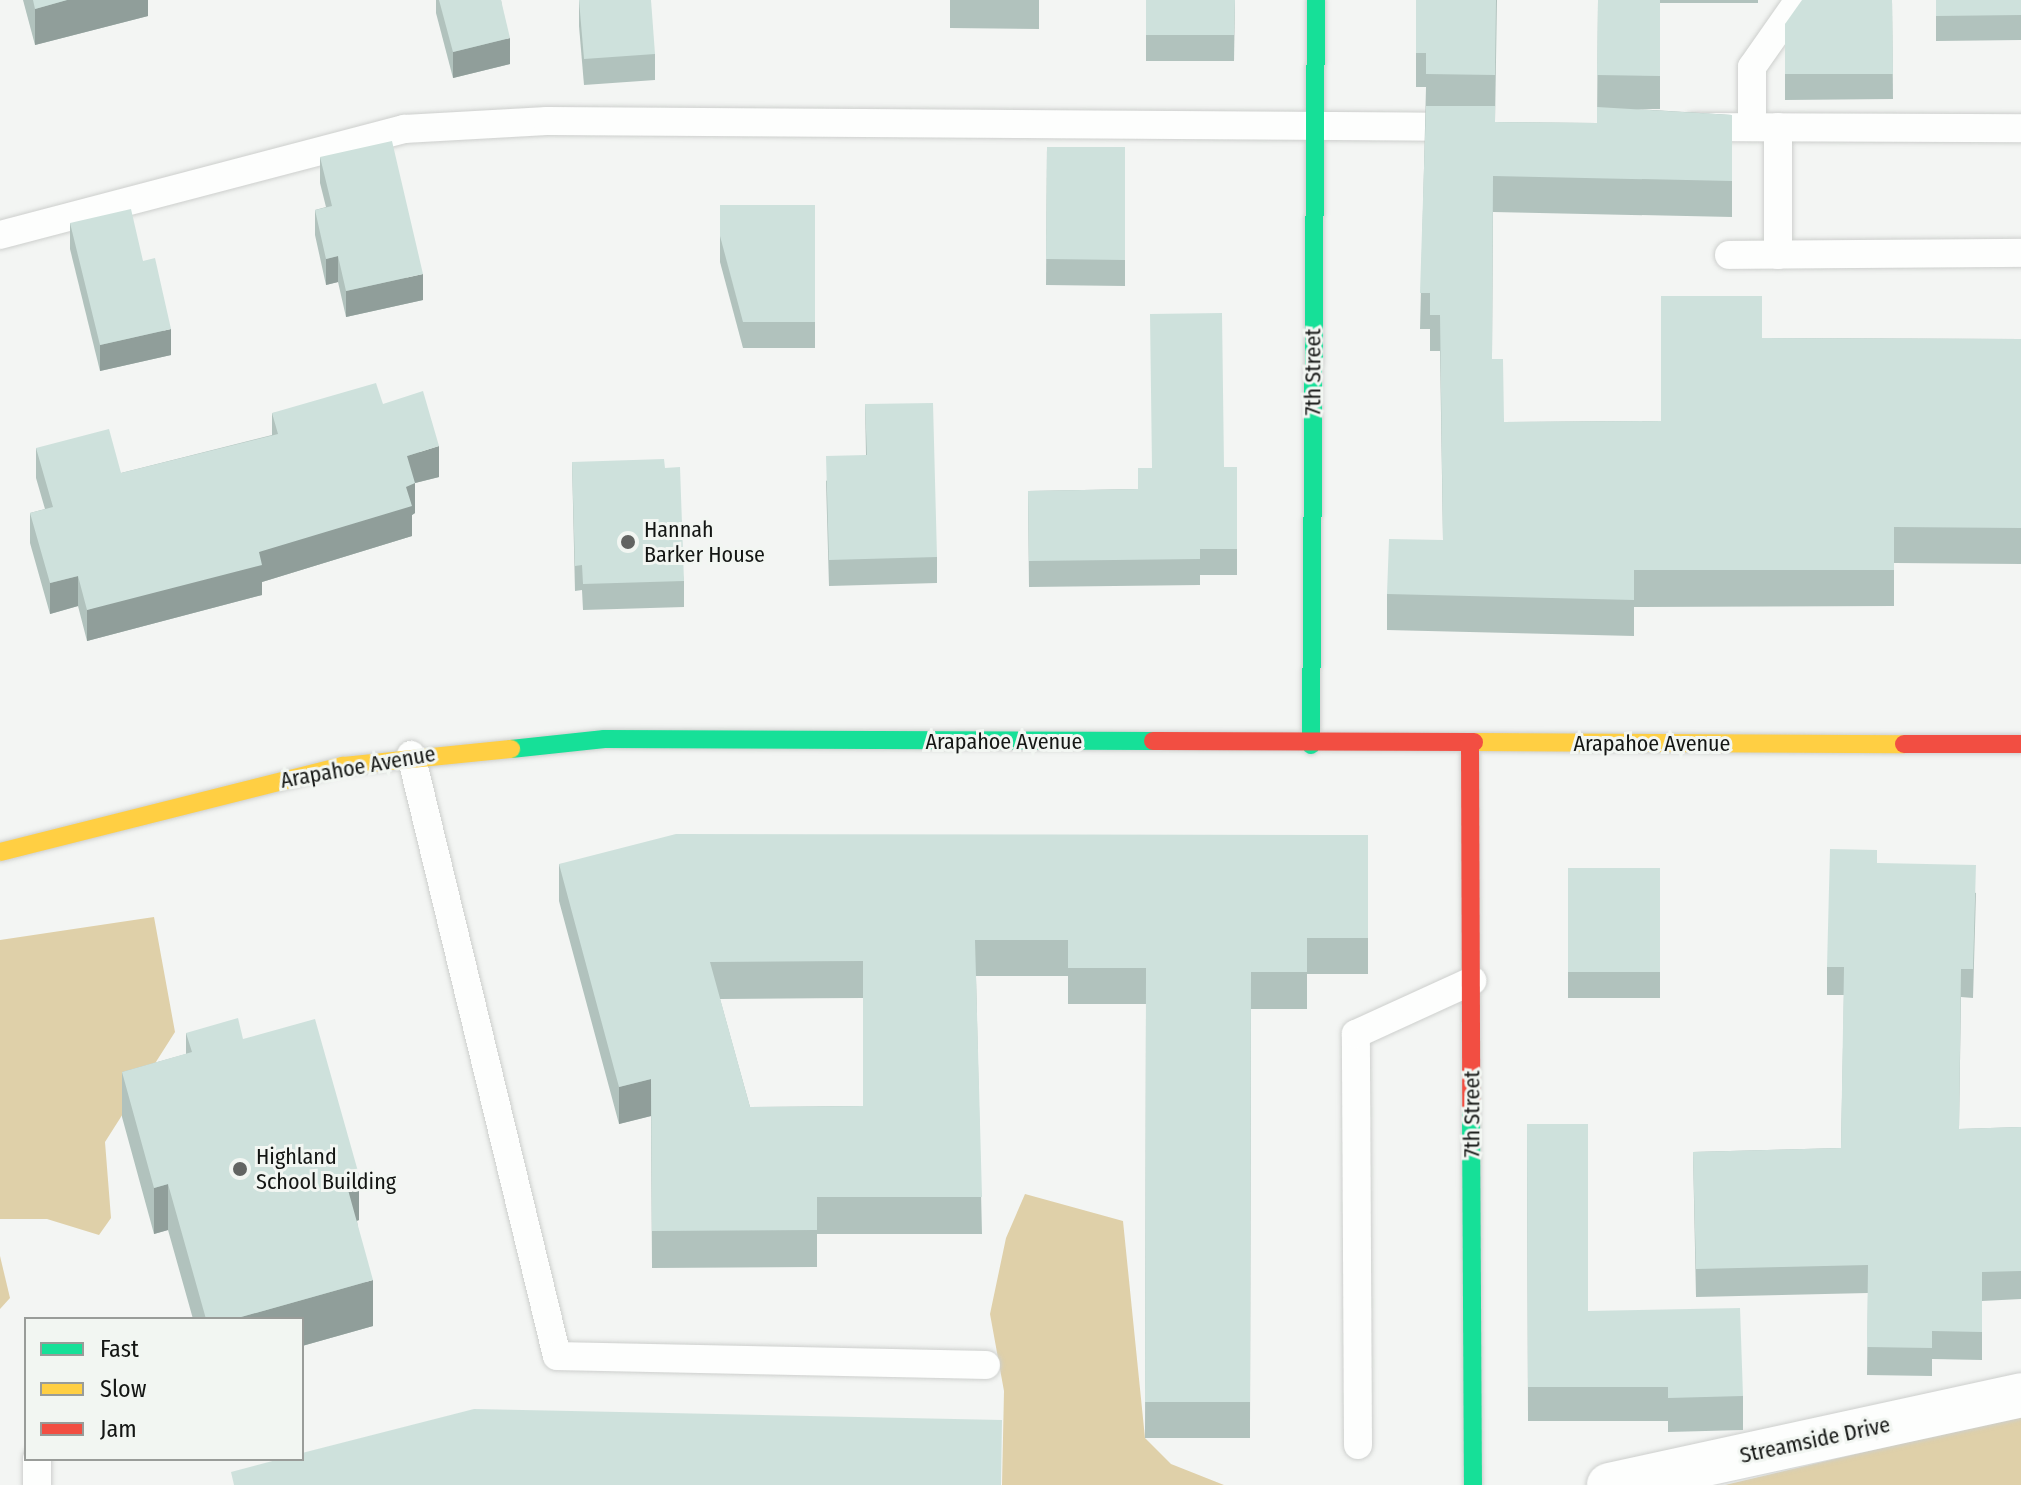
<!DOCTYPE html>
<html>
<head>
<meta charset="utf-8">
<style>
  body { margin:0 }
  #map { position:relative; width:2021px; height:1485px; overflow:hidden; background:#f3f5f3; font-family:"Fira Sans Condensed",sans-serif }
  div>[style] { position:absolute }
  .forest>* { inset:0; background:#dfd0a9 }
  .roads { filter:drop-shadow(0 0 2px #cdcfcd) drop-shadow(0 0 2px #cdcfcd) }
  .lane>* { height:28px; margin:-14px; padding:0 14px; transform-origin:14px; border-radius:14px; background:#fdfefd }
  .street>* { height:44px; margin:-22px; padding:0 22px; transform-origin:22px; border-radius:22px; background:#fdfefd }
  .fast>* { height:18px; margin:-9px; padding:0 9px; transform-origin:9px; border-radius:9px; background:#16e098 }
  .slow>* { height:18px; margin:-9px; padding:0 9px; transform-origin:9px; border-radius:9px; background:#ffcf43 }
  .jam>* { height:18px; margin:-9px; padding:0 9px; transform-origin:9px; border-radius:9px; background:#f24e42 }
  .wall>* { inset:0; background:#b1c2bd }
  .shaded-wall>* { inset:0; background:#909e9a }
  .building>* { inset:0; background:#cee1dc }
  .dots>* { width:22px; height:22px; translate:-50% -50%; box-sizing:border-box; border:4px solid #f2f6f2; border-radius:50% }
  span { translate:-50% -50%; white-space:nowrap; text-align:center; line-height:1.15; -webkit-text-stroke:6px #f2f6f2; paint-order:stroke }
  .street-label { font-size:22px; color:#141614 }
  .poi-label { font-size:22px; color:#141614 }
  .left { translate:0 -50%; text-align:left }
  .legend { position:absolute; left:24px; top:1317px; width:280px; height:144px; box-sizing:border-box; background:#f2f6f2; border:2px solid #999c99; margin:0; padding:10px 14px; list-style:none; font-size:24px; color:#141614 }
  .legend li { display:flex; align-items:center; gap:16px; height:40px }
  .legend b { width:40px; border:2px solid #999c99 }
</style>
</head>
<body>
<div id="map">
  <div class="forest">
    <i style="clip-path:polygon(154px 917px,175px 1032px,105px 1142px,111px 1218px,99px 1235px,47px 1219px,0 1219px,0 940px)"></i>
    <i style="clip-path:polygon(1025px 1194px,1123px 1221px,1145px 1438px,1171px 1464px,1224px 1485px,1002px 1485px,1004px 1391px,990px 1314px,1006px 1238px)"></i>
    <i style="clip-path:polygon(0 1256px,10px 1298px,0 1309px)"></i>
    <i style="clip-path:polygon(2021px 1415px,2021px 1485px,1725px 1485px)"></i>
  </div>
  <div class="roads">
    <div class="lane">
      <i style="left:1694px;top:127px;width:327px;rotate:0.2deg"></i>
      <i style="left:1752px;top:127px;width:60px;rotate:-90deg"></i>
      <i style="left:1752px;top:67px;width:82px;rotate:-55deg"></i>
      <i style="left:1778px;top:127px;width:128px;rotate:90deg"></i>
      <i style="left:0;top:235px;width:418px;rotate:-14.7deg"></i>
      <i style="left:404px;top:129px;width:143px;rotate:-3.2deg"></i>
      <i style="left:547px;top:121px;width:917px;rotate:0.37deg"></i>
      <i style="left:1729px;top:255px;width:292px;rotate:-0.4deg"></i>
      <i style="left:411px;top:755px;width:618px;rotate:76.35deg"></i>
      <i style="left:557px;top:1356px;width:429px;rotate:1.2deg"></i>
      <i style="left:1358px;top:1445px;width:411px;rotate:-90.3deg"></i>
      <i style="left:1356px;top:1034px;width:128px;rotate:-24.6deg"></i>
      <i style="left:37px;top:1459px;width:26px;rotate:90deg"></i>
    </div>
    <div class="street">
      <i style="left:1609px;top:1485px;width:422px;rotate:-12.3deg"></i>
    </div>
    <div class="fast">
      <i style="left:1311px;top:745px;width:745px;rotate:-89.62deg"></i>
      <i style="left:511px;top:749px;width:94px;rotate:-6.1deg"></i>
      <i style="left:604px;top:739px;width:549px;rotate:0.21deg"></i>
      <i style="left:1471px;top:1110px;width:375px;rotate:89.7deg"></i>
    </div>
    <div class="slow">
      <i style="left:1474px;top:742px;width:430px;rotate:0.3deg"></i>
      <i style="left:0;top:852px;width:354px;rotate:-14.1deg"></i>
      <i style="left:343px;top:766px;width:169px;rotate:-5.8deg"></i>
    </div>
    <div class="jam">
      <i style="left:1153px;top:741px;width:321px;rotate:0.2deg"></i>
      <i style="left:1470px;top:744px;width:366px;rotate:89.8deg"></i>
      <i style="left:1904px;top:744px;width:117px"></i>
    </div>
  </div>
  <div class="wall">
    <i style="clip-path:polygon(23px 0,148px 0,148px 16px,35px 45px)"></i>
    <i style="clip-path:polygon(436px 0,501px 0,510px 64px,453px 78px,436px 13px)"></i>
    <i style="clip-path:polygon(579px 0,655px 54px,655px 80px,584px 85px,579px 26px)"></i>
    <i style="clip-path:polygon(950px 0,1039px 0,1039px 29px,950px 28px)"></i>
    <i style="clip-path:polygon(1146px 0,1235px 0,1234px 61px,1146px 61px)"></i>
    <i style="clip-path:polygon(1416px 0,1497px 0,1495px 122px,1597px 123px,1598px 0,1758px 0,1758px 3px,1660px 3px,1660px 109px,1636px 109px,1732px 115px,1732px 217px,1493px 212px,1492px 359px,1504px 422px,1661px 421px,1762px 338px,2021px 339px,2021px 564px,1894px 563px,1894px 606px,1634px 607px,1634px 636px,1387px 630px,1387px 594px,1443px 540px,1440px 351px,1430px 351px,1430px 329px,1420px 329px,1426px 87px,1416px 87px)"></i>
    <i style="clip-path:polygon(1892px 0,1893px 99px,1785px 100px,1785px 24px)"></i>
    <i style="clip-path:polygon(1936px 0,2021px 0,2021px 40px,1936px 41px)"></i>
    <i style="clip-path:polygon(1047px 147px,1125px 147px,1125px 286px,1046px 285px)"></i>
    <i style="clip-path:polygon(320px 157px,423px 300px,346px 317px,338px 282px,326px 285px,315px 235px,315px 210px,326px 207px,320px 183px)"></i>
    <i style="clip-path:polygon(720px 205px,815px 205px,815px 348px,743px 348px,720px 262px)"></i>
    <i style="clip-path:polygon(70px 223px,143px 261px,171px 355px,100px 371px,70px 249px)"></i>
    <i style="clip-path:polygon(383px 404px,439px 477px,415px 483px,415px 513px,412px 515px,412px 536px,262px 582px,262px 595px,87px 641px,78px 606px,50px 614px,30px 543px,30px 513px,45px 509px,36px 478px,36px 448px,121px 473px,272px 435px,272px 413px)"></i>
    <i style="clip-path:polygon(865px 404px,937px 557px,937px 583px,829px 586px,826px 481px,866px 455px)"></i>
    <i style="clip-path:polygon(572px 462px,665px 468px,684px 581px,684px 607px,583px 610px,582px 590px,575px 591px)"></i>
    <i style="clip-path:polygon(1224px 467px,1237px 467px,1237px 575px,1200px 575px,1200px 585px,1029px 587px,1028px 491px,1138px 489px)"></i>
    <i style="clip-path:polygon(evenodd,1368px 835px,1368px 974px,1307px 974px,1307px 1009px,1251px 1009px,1250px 1438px,1145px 1438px,1146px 1004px,1068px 1004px,1068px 976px,976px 976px,982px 1234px,817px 1234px,817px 1267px,652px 1268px,651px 1116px,619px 1124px,559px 901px,559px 864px,1368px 835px,863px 998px,863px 1106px,750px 1107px,720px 999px,863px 998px)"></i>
    <i style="clip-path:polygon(1877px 863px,1976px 893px,1973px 998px,1961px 997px,1959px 1129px,2021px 1127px,2021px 1299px,1982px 1301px,1982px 1360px,1932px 1359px,1932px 1376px,1867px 1375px,1868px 1293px,1696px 1297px,1693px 1152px,1841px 1148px,1844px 995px,1827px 995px,1827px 967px)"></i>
    <i style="clip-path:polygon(1568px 868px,1660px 868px,1660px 998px,1568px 998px)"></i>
    <i style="clip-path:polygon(186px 1033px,243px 1039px,359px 1220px,357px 1221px,373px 1326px,302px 1346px,302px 1319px,193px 1319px,168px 1230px,154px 1234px,122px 1117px,122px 1072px,186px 1054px)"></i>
    <i style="clip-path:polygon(1527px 1124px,1588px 1311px,1743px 1396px,1743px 1430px,1668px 1432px,1668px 1421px,1528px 1421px)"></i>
  </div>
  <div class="shaded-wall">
    <i style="clip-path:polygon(67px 0,148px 0,148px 16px,35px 45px,35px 9px)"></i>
    <i style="clip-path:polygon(510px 38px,510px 64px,453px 78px,453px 52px)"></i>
    <i style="clip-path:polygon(338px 256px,338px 282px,326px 285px,326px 259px)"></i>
    <i style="clip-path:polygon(423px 274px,423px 300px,346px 317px,346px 291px)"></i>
    <i style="clip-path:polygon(171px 329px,171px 355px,100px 371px,100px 345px)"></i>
    <i style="clip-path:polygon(439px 446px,439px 477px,415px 483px,415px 513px,412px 515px,412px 536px,262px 582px,262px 595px,87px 641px,87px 610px,259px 552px,407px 456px)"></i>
    <i style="clip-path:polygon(78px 576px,78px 606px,50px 614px,50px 583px)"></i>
    <i style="clip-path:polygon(651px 1079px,651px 1116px,619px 1124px,619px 1087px)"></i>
    <i style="clip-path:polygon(359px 1175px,359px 1220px,345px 1224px,345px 1179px)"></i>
    <i style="clip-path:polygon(168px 1184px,168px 1230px,154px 1234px,154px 1188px)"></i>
    <i style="clip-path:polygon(373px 1280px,373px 1326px,302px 1346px,302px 1319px,234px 1319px)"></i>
  </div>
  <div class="building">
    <i style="clip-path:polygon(33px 0,67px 0,35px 9px)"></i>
    <i style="clip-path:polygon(439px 0,501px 0,510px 38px,453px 52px)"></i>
    <i style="clip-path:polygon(579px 0,651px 0,655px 54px,584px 59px)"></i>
    <i style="clip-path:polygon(1146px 0,1235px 0,1234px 35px,1146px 35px)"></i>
    <i style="clip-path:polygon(1416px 0,1496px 0,1495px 75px,1426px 74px,1426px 53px,1416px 53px)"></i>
    <i style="clip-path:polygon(1598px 0,1660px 0,1660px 76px,1597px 75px)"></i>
    <i style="clip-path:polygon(1802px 0,1892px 0,1893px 74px,1785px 74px,1785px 24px)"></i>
    <i style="clip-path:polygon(1936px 0,2021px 0,2021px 15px,1936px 16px)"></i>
    <i style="clip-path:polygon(1426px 106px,1495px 106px,1495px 122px,1597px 123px,1597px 107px,1732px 115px,1732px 181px,1493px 176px,1492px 359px,1503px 359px,1504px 422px,1661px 421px,1661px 296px,1762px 296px,1762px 338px,2021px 339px,2021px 528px,1894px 527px,1894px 570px,1634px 570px,1634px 600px,1387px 594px,1389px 539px,1443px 540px,1440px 315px,1430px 315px,1430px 293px,1420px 293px)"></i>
    <i style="clip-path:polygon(392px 141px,423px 274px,346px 291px,338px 256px,326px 259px,315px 210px,332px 206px,320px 157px)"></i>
    <i style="clip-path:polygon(1047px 147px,1125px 147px,1125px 260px,1046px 259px)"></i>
    <i style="clip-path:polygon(720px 205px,815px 205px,815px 322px,743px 322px,720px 236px)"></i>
    <i style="clip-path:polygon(131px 209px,143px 261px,155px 258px,171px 329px,100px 345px,70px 223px)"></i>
    <i style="clip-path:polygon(1222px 313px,1224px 467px,1237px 467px,1237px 549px,1200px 549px,1200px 559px,1029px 561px,1028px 491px,1138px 489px,1138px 468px,1152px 468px,1150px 314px)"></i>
    <i style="clip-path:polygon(376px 383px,383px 404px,423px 391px,439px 446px,407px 456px,415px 483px,406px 487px,412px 506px,259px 552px,262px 565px,87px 610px,78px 576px,50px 583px,30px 513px,53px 507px,36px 448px,109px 429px,121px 473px,278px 434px,272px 413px)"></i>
    <i style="clip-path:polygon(933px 403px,937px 557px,829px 560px,826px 456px,867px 455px,865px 404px)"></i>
    <i style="clip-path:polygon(664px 459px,665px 468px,680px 467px,684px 581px,583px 584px,582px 565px,575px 566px,572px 462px)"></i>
    <i style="clip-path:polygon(evenodd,676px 834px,1368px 835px,1368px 938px,1307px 938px,1307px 972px,1251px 972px,1250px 1402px,1145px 1402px,1146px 968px,1068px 968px,1068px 940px,975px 940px,982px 1197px,817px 1197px,817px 1230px,652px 1231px,651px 1079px,619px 1087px,559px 864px,676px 834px,863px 961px,863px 1106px,750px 1107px,710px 962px,863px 961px)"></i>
    <i style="clip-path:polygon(1830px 849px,1877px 850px,1877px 863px,1976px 865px,1973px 969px,1961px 969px,1959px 1129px,2021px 1127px,2021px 1271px,1982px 1272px,1982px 1332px,1932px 1331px,1932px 1348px,1867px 1347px,1868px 1265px,1696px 1269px,1693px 1152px,1841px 1148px,1844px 967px,1827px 967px)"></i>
    <i style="clip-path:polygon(1568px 868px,1660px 868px,1660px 972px,1568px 972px)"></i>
    <i style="clip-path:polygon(238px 1018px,243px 1039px,315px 1019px,359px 1175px,345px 1179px,373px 1280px,234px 1319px,206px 1319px,168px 1184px,154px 1188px,122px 1072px,192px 1052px,186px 1033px)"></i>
    <i style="clip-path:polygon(1527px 1124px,1588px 1124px,1588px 1311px,1740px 1308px,1743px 1396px,1668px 1398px,1668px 1387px,1528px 1387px)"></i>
    <i style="clip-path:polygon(474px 1409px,1002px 1420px,1001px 1485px,234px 1485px,231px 1472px,280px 1459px,302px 1459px,302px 1453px)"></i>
  </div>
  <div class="dots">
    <i style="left:628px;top:542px;background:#626462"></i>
    <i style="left:240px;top:1169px;background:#626462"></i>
  </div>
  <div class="street-label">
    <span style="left:1313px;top:372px;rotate:-90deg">7th Street</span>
    <span style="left:1004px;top:742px">Arapahoe Avenue</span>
    <span style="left:1652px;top:744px">Arapahoe Avenue</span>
    <span style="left:358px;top:767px;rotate:-10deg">Arapahoe Avenue</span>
    <span style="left:1472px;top:1114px;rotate:-90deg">7th Street</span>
    <span style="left:1815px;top:1440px;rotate:-12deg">Streamside Drive</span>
  </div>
  <div class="poi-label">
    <span class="left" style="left:644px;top:542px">Hannah<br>Barker House</span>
    <span class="left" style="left:256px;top:1169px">Highland<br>School Building</span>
  </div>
  <ul class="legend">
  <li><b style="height:10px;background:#16e098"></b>Fast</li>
  <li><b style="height:10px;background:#ffcf43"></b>Slow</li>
  <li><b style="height:10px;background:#f24e42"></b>Jam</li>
  </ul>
</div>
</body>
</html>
